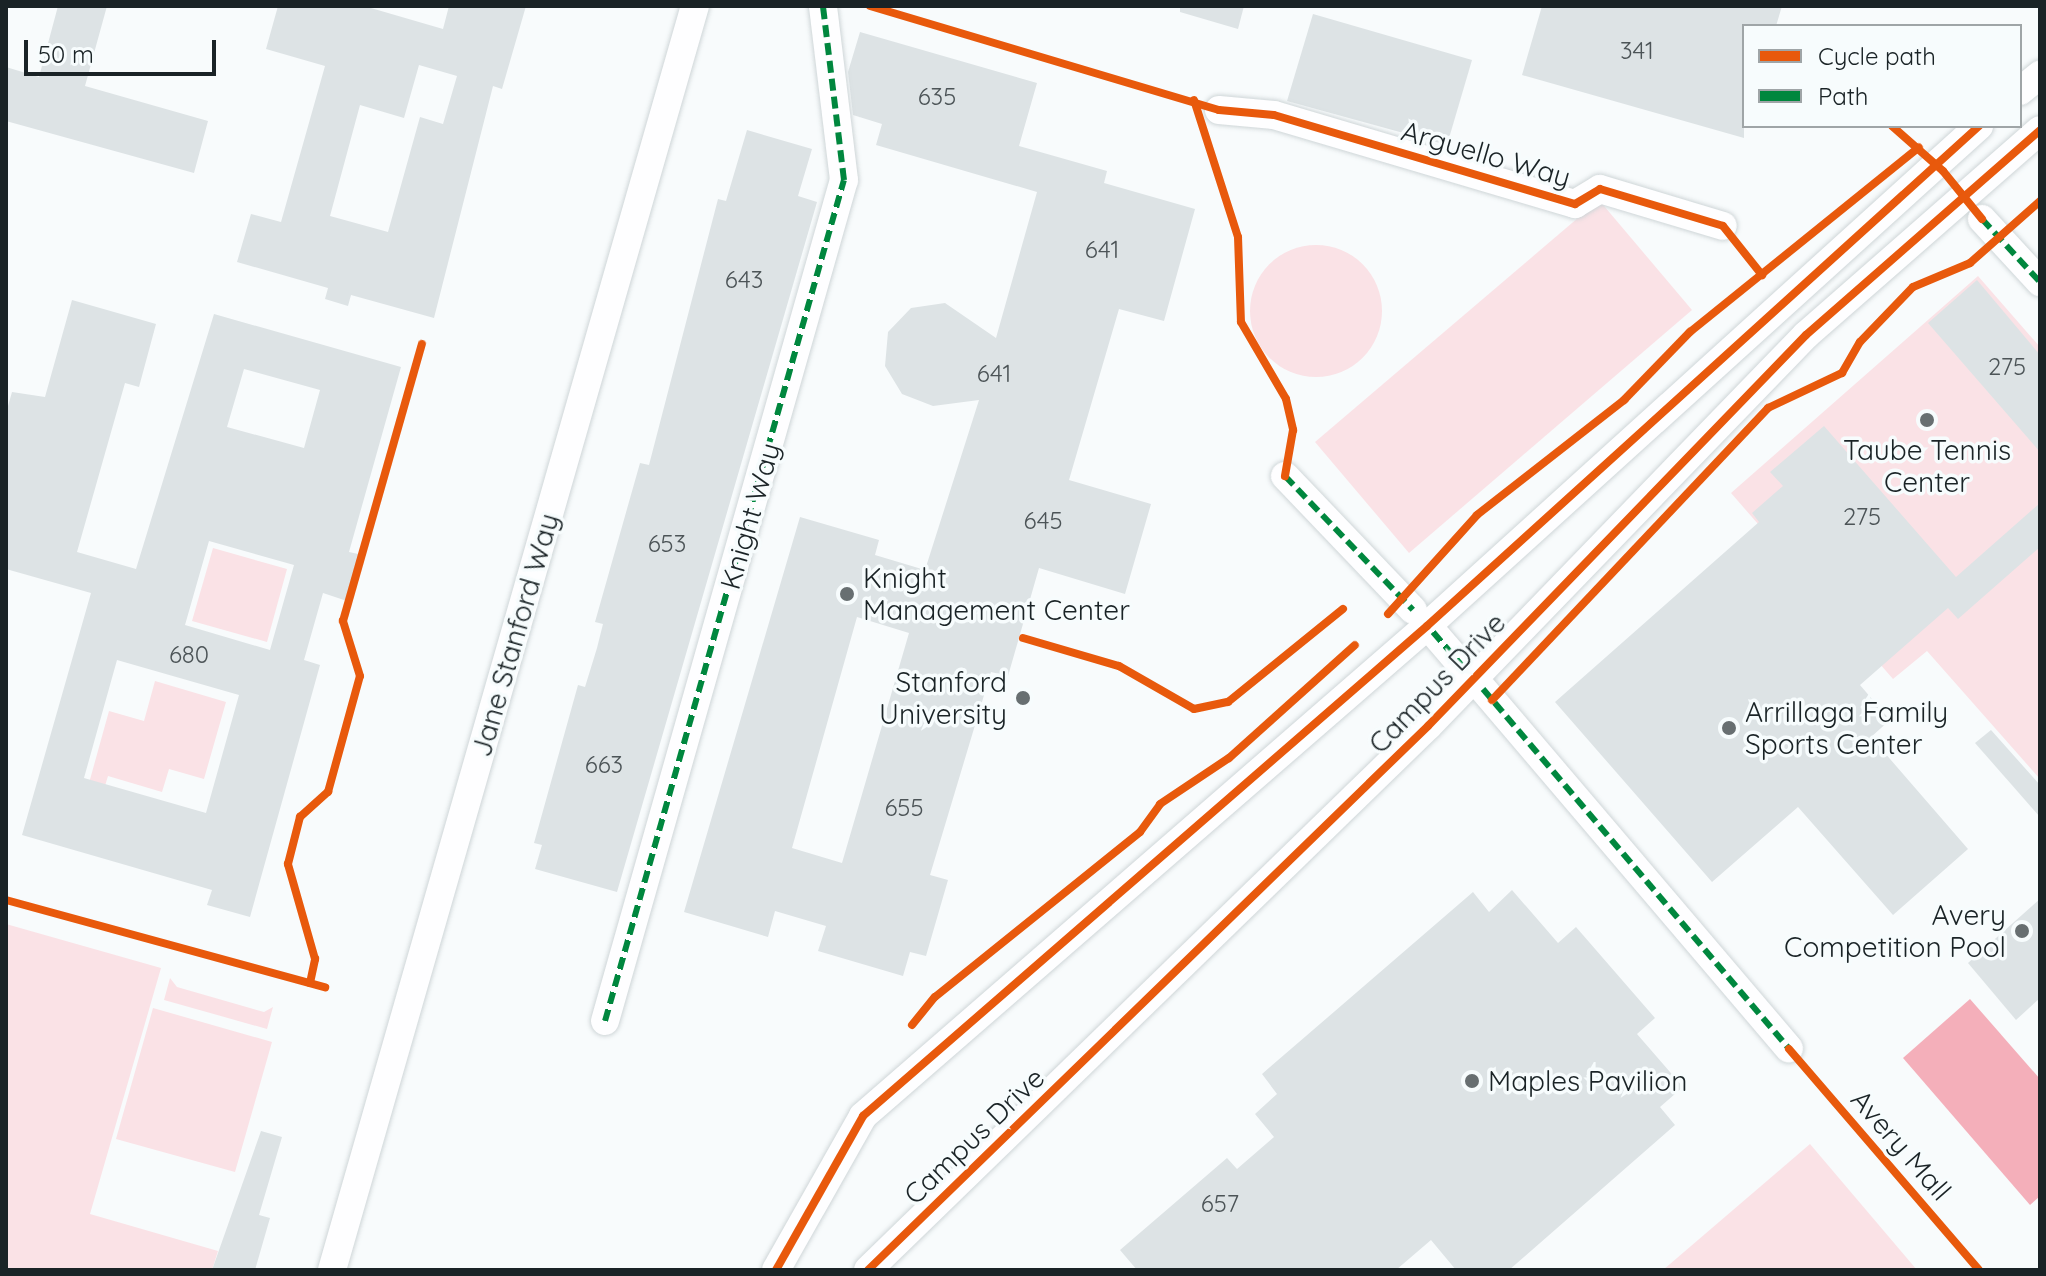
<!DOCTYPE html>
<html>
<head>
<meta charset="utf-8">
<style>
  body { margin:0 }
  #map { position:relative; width:2046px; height:1276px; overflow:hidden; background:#f8fbfc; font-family:Quicksand,sans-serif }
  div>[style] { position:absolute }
  .green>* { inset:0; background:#fae2e6 }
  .round { border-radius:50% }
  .water>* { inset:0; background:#f4afba }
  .building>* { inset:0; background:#dde3e5 }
  .roads { filter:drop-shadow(0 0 2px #cfd6d8) drop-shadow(0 0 2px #cfd6d8) }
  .minor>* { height:28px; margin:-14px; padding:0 14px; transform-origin:14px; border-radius:14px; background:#fefeff }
  .quiet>* { height:6px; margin-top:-3px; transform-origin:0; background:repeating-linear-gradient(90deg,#00873e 0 12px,transparent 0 18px) }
  .cycleway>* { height:8px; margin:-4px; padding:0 4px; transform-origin:4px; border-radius:4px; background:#e8590c }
  .dots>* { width:22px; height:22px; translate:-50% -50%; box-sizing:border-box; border:4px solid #f7fcfd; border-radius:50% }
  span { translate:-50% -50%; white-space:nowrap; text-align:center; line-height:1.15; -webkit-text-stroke:7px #f7fcfd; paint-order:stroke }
  .number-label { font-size:24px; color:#4c5457 }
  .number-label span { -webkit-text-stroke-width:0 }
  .street-label { font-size:28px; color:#1a2326 }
  .poi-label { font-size:28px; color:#1a2326 }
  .left { translate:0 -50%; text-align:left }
  .right { translate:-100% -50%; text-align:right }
  .frame { position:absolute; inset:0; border:8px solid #1a2326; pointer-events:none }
  .legend { position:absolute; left:1742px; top:24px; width:280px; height:104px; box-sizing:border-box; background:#f7fcfd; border:2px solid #9fa5a7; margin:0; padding:10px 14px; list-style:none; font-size:24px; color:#1a2326 }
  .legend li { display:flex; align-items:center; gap:16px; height:40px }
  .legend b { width:40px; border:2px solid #9fa5a7 }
  .scale { position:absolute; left:24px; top:40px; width:192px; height:36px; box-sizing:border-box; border:4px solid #1a2326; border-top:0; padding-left:10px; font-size:24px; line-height:28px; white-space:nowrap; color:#1a2326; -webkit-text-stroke:6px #f7fcfd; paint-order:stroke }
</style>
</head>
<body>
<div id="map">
  <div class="green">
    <i style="clip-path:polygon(1599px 200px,1692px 310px,1409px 553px,1315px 442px)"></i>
    <i class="round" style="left:1250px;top:245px;width:132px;height:132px"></i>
    <i style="clip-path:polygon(1978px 276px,2040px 347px,2040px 779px,1927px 651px,1893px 679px,1731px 493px)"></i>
    <i style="clip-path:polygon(213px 548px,287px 569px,267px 642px,192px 621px)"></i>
    <i style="clip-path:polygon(155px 681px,226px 702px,204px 779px,169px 769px,162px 792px,108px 776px,101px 799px,86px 794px,109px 711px,144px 721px)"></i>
    <i style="clip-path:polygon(6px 924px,161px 968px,90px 1214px,218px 1251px,212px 1270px,6px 1270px)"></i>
    <i style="clip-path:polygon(170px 978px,177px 987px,264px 1012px,273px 1007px,267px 1029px,164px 1000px)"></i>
    <i style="clip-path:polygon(153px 1008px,272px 1042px,235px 1172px,116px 1139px)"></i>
    <i style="clip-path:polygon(1810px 1144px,1917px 1270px,1663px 1270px)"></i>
  </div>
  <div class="water">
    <i style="clip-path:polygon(1970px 999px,2040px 1079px,2040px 1196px,2030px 1205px,1903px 1058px)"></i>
  </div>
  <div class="building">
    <i style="clip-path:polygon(58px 6px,107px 6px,85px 86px,208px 121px,194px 173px,6px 121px,6px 67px,39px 77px)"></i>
    <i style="clip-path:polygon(evenodd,278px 6px,364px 6px,443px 29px,449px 6px,526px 6px,502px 89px,493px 86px,434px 318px,351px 295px,348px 306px,325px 299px,328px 288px,237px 262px,251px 214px,281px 222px,325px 66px,266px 49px,278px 6px,419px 65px,457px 76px,443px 124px,420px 117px,388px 232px,330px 216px,360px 105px,404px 118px,419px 65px)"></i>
    <i style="clip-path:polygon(1180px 6px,1244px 6px,1238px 29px,1180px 12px)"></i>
    <i style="clip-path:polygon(1542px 6px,1782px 6px,1776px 26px,1744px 26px,1744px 138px,1522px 75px)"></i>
    <i style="clip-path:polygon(1313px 14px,1472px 60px,1447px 145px,1287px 101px)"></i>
    <i style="clip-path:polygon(evenodd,860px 32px,1037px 83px,1019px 146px,1107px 171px,1104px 183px,1195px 209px,1164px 321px,1119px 309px,1069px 480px,1151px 504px,1125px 594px,1039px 568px,1008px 676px,991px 672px,930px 875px,948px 880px,926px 956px,910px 952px,903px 976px,818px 951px,826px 926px,775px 911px,768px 937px,684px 912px,800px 517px,879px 540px,875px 555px,925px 570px,979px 400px,933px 406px,902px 394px,885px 366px,888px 332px,911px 308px,945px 303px,996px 338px,1037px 192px,876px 145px,882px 124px,853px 115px,848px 72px,860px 32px,857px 617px,909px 633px,842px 863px,792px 848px,857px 617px)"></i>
    <i style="clip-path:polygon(747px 130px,812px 149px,798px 196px,817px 202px,617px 892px,535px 869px,542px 845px,534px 843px,578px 685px,585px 687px,597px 648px,603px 624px,595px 622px,640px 463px,649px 465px,718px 199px,726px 201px)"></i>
    <i style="clip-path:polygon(1977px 280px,2040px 355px,2040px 452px,1928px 323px)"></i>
    <i style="clip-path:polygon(evenodd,72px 300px,156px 324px,139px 387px,125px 383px,77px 552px,136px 569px,214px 314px,401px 367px,349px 552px,363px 555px,350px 602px,323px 593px,304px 660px,320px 665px,250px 917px,207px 905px,212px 890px,22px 835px,91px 593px,6px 569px,6px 413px,12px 392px,45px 397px,72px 300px,244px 369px,320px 390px,304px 448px,227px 427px,244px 369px,72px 300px,209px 541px,294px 565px,270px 650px,185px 625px,209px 541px,72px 300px,117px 660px,239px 695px,206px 813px,84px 778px,117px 660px)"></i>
    <i style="clip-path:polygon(1824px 426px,1956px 577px,2040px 503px,2040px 547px,1958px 619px,1948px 608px,1860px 685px,1890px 720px,1871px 737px,1968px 849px,1893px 915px,1798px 807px,1712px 882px,1555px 702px,1759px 522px,1752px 513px,1783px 486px,1770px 472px)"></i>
    <i style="clip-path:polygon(1991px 730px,2040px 785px,2040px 817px,1975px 743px)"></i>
    <i style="clip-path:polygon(1512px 890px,1558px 943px,1576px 927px,1655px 1018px,1637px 1034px,1683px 1087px,1660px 1107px,1675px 1125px,1509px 1270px,1456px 1270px,1431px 1240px,1396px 1270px,1137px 1270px,1120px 1250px,1227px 1158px,1237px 1169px,1274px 1137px,1255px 1114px,1277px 1094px,1262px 1074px,1473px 892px,1489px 912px)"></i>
    <i style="clip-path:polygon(2040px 899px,2040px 998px,2016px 1020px,1968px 963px)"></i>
    <i style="clip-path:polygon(261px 1131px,282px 1137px,259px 1215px,270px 1218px,255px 1270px,212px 1270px)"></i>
  </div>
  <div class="roads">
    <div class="minor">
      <i style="left:2020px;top:91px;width:26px;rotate:-39deg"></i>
      <i style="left:1219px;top:110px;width:55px;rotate:5.2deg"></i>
      <i style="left:1274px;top:115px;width:314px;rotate:16.5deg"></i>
      <i style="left:1575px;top:204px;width:29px;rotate:-31deg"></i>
      <i style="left:1600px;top:189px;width:128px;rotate:16.7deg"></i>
      <i style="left:1982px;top:219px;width:86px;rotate:47.4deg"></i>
      <i style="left:1285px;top:476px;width:185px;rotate:46.3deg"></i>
      <i style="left:1433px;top:632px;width:48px;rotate:49.3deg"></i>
      <i style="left:1483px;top:689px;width:472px;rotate:49.6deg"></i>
      <i style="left:605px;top:1021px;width:874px;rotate:-74.14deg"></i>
      <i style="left:844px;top:180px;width:175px;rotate:-96.9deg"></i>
      <i style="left:332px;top:1270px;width:1315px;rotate:-73.98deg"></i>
      <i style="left:776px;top:1270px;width:177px;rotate:-60.5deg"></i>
      <i style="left:863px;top:1116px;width:747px;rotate:-40.98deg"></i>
      <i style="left:1427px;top:626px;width:745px;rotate:-42.17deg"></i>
      <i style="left:868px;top:1270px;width:781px;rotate:-44.17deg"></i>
      <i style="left:1428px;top:726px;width:544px;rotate:-45.97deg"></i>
      <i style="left:1806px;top:335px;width:311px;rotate:-41.2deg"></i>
    </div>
  </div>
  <div class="quiet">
    <i style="left:1982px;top:219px;width:86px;rotate:47.4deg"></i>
    <i style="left:1285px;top:476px;width:185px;rotate:46.3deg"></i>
    <i style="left:1433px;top:632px;width:48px;rotate:49.3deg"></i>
    <i style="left:1483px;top:689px;width:472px;rotate:49.6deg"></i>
    <i style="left:605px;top:1021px;width:874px;rotate:-74.14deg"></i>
    <i style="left:844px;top:180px;width:175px;rotate:-96.9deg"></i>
  </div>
  <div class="cycleway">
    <i style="left:870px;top:6px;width:364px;rotate:16.6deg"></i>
    <i style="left:1219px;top:110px;width:55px;rotate:5.2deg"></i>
    <i style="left:1274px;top:115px;width:314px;rotate:16.5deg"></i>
    <i style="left:1575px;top:204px;width:29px;rotate:-31deg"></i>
    <i style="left:1600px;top:189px;width:128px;rotate:16.7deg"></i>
    <i style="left:1723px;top:226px;width:63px;rotate:51.5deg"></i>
    <i style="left:1194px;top:100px;width:144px;rotate:72.2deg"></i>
    <i style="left:1238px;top:237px;width:85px;rotate:88deg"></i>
    <i style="left:1241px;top:322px;width:89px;rotate:59.7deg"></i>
    <i style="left:1286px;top:399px;width:32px;rotate:77deg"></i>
    <i style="left:1293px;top:430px;width:47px;rotate:99.9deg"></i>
    <i style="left:1892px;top:126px;width:68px;rotate:41.4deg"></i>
    <i style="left:1943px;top:171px;width:62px;rotate:50.9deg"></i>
    <i style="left:1388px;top:614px;width:133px;rotate:-48deg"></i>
    <i style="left:1477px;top:515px;width:187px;rotate:-38deg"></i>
    <i style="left:1624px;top:400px;width:95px;rotate:-45.9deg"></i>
    <i style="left:1690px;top:332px;width:294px;rotate:-38.9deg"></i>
    <i style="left:1023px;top:638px;width:100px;rotate:16.3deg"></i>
    <i style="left:1119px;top:666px;width:86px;rotate:29.8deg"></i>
    <i style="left:1194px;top:709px;width:35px;rotate:-12deg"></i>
    <i style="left:1228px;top:702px;width:148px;rotate:-39deg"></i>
    <i style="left:1492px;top:700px;width:402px;rotate:-46.6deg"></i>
    <i style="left:1768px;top:408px;width:82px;rotate:-25.3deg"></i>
    <i style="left:1842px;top:373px;width:36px;rotate:-60deg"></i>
    <i style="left:1860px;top:342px;width:76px;rotate:-46.1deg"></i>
    <i style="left:1913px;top:287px;width:62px;rotate:-22.8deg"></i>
    <i style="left:1970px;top:263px;width:94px;rotate:-41.5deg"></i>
    <i style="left:6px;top:900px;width:331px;rotate:15.3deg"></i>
    <i style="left:310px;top:983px;width:25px;rotate:-78deg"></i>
    <i style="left:315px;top:959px;width:99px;rotate:-105.9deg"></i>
    <i style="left:288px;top:864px;width:49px;rotate:-75.7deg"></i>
    <i style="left:300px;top:817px;width:38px;rotate:-42deg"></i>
    <i style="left:328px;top:792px;width:120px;rotate:-74.6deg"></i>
    <i style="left:360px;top:676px;width:58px;rotate:-107.2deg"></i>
    <i style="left:343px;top:621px;width:288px;rotate:-74.1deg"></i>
    <i style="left:912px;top:1025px;width:36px;rotate:-51deg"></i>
    <i style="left:935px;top:997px;width:263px;rotate:-38.8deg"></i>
    <i style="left:1140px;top:832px;width:34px;rotate:-54deg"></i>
    <i style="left:1160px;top:804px;width:83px;rotate:-33.7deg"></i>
    <i style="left:1229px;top:758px;width:169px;rotate:-41.9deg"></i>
    <i style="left:1789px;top:1049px;width:291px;rotate:49.3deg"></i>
    <i style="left:776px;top:1270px;width:177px;rotate:-60.5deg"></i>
    <i style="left:863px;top:1116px;width:747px;rotate:-40.98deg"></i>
    <i style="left:1427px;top:626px;width:745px;rotate:-42.17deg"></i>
    <i style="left:868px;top:1270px;width:781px;rotate:-44.17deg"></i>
    <i style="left:1428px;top:726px;width:544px;rotate:-45.97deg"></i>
    <i style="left:1806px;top:335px;width:311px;rotate:-41.2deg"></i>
  </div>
  <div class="dots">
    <i style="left:1927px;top:420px;background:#686f71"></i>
    <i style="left:847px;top:594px;background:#686f71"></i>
    <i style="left:1023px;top:698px;background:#686f71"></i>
    <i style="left:1729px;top:728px;background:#686f71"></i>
    <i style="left:2022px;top:931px;background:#686f71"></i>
    <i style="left:1472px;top:1081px;background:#686f71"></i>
  </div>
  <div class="number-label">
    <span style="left:1637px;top:51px">341</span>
    <span style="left:937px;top:97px">635</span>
    <span style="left:1102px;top:250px">641</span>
    <span style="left:744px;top:280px">643</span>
    <span style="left:2007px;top:367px">275</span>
    <span style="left:994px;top:374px">641</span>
    <span style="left:1862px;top:517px">275</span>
    <span style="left:1043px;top:521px">645</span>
    <span style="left:667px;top:544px">653</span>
    <span style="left:189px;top:655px">680</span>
    <span style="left:604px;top:765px">663</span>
    <span style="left:904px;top:808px">655</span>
    <span style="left:1220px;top:1204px">657</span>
  </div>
  <div class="street-label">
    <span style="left:1486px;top:154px;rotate:16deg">Arguello Way</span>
    <span style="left:750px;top:516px;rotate:-74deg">Knight Way</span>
    <span style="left:515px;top:635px;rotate:-74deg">Jane Stanford Way</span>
    <span style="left:1437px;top:683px;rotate:-46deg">Campus Drive</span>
    <span style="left:974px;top:1136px;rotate:-44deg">Campus Drive</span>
    <span style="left:1901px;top:1145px;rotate:49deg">Avery Mall</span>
  </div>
  <div class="poi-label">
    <span style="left:1927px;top:466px">Taube Tennis<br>Center</span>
    <span class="left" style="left:863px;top:594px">Knight<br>Management Center</span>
    <span class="right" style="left:1007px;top:698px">Stanford<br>University</span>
    <span class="left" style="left:1745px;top:728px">Arrillaga Family<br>Sports Center</span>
    <span class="right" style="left:2006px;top:931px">Avery<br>Competition Pool</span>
    <span class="left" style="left:1488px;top:1081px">Maples Pavilion</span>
  </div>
  <div class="frame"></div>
  <ul class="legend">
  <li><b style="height:10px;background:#e8590c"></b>Cycle path</li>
  <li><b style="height:10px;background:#00873e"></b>Path</li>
  </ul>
  <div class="scale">50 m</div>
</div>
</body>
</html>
